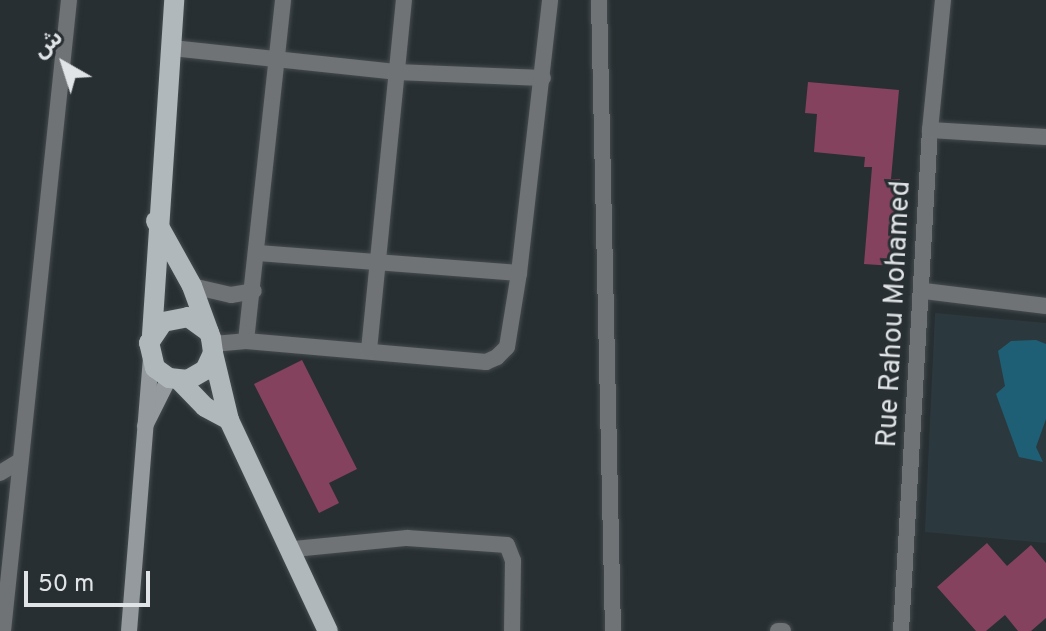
<!DOCTYPE html>
<html>
<head>
<meta charset="utf-8">
<style>
  body { margin:0 }
  #map { position:relative; width:1046px; height:631px; overflow:hidden; background:#282f32; font-family:Overpass,"Noto Sans Arabic",sans-serif }
  div>[style] { position:absolute }
  .built>* { inset:0; background:#2b393e }
  .green>* { inset:0; background:#1f5f75 }
  .building>* { inset:0; background:#84425f }
  .roads { filter:drop-shadow(0 0 2px #454c4f) drop-shadow(0 0 2px #454c4f) }
  .minor>* { height:16px; margin:-8px; padding:0 8px; transform-origin:8px; border-radius:8px; background:#707375 }
  .tertiary>* { height:16px; margin:-8px; padding:0 8px; transform-origin:8px; border-radius:8px; background:#707375 }
  .secondary>* { height:16px; margin:-8px; padding:0 8px; transform-origin:8px; border-radius:8px; background:#949a9d }
  .primary>* { height:20px; margin:-10px; padding:0 10px; transform-origin:10px; border-radius:10px; background:#b1b8bc }
  span { translate:-50% -50%; white-space:nowrap; text-align:center; line-height:1.15; -webkit-text-stroke:6px #282f32; paint-order:stroke }
  .street-label { font-size:28px; color:#e0e4e6 }
  .north { position:absolute; left:24px; top:24px; width:80px; height:80px; -webkit-text-stroke:6px #282f32; paint-order:stroke; rotate:321deg; font-size:22px; font-weight:700; line-height:32px; text-align:center; color:#e0e4e6 }
  .north::after { content:''; display:block; margin:auto; width:28px; height:36px; background:#e0e4e6; clip-path:polygon(50% 0,100% 100%,50% 72%,0 100%) }
  .scale { position:absolute; left:24px; top:571px; width:126px; height:36px; box-sizing:border-box; border:4px solid #e0e4e6; border-top:0; padding-left:10px; font-size:24px; line-height:28px; white-space:nowrap; color:#e0e4e6; -webkit-text-stroke:6px #282f32; paint-order:stroke }
</style>
</head>
<body>
<div id="map">
  <div class="built">
    <i style="clip-path:polygon(935px 313px,1046px 323px,1046px 543px,925px 532px)"></i>
  </div>
  <div class="green">
    <i style="clip-path:polygon(1036px 340px,1046px 344px,1046px 419px,1036px 447px,1043px 462px,1019px 457px,996px 394px,1005px 386px,998px 351px,1011px 341px)"></i>
  </div>
  <div class="building">
    <i style="clip-path:polygon(808px 82px,899px 90px,891px 179px,900px 179px,894px 266px,864px 264px,872px 167px,864px 167px,865px 157px,814px 152px,817px 114px,805px 113px)"></i>
    <i style="clip-path:polygon(302px 360px,357px 469px,329px 483px,339px 503px,319px 513px,254px 384px)"></i>
    <i style="clip-path:polygon(987px 543px,1007px 566px,1031px 545px,1046px 563px,1046px 618px,1031px 631px,1018px 631px,1005px 615px,986px 631px,976px 631px,937px 587px)"></i>
  </div>
  <div class="roads">
    <div class="minor">
      <i style="left:172px;top:48px;width:225px;rotate:6.1deg"></i>
      <i style="left:396px;top:72px;width:147px;rotate:2.3deg"></i>
      <i style="left:930px;top:130px;width:116px;rotate:3.5deg"></i>
      <i style="left:258px;top:253px;width:262px;rotate:4.4deg"></i>
      <i style="left:192px;top:286px;width:40px;rotate:13deg"></i>
      <i style="left:231px;top:295px;width:23px;rotate:-10deg"></i>
      <i style="left:924px;top:291px;width:123px;rotate:7deg"></i>
      <i style="left:246px;top:341px;width:343px;rotate:-83.8deg"></i>
      <i style="left:213px;top:344px;width:33px;rotate:-5deg"></i>
      <i style="left:246px;top:341px;width:241px;rotate:5deg"></i>
      <i style="left:486px;top:362px;width:12px;rotate:-24deg"></i>
      <i style="left:497px;top:357px;width:14px;rotate:-45deg"></i>
      <i style="left:507px;top:347px;width:75px;rotate:-80.8deg"></i>
      <i style="left:519px;top:273px;width:275px;rotate:-83.5deg"></i>
      <i style="left:369px;top:350px;width:352px;rotate:-84.3deg"></i>
      <i style="left:0;top:473px;width:21px;rotate:-31deg"></i>
      <i style="left:294px;top:549px;width:114px;rotate:-5.6deg"></i>
      <i style="left:407px;top:538px;width:100px;rotate:4deg"></i>
      <i style="left:507px;top:545px;width:17px;rotate:69deg"></i>
      <i style="left:513px;top:561px;width:70px;rotate:90.8deg"></i>
      <i style="left:3px;top:631px;width:634px;rotate:-84.03deg"></i>
      <i style="left:778px;top:631px;width:5px"></i>
    </div>
    <div class="tertiary">
      <i style="left:599px;top:0;width:631px;rotate:88.73deg"></i>
      <i style="left:901px;top:631px;width:502px;rotate:-86.69deg"></i>
      <i style="left:930px;top:130px;width:131px;rotate:-84.3deg"></i>
    </div>
    <div class="secondary">
      <i style="left:145px;top:426px;width:54px;rotate:-63.4deg"></i>
      <i style="left:129px;top:631px;width:272px;rotate:-85.4deg"></i>
    </div>
    <div class="primary">
      <i style="left:156px;top:221px;width:74px;rotate:61deg"></i>
      <i style="left:192px;top:286px;width:55px;rotate:69.9deg"></i>
      <i style="left:211px;top:338px;width:15px;rotate:82deg"></i>
      <i style="left:213px;top:353px;width:19px;rotate:115deg"></i>
      <i style="left:205px;top:370px;width:20px;rotate:150deg"></i>
      <i style="left:188px;top:380px;width:19px;rotate:-174deg"></i>
      <i style="left:169px;top:378px;width:17px;rotate:-144deg"></i>
      <i style="left:155px;top:368px;width:26px;rotate:-103deg"></i>
      <i style="left:149px;top:343px;width:25px;rotate:-56deg"></i>
      <i style="left:163px;top:322px;width:25px;rotate:-11deg"></i>
      <i style="left:188px;top:317px;width:26px;rotate:36deg"></i>
      <i style="left:152px;top:335px;width:336px;rotate:-86.2deg"></i>
      <i style="left:213px;top:353px;width:69px;rotate:76.6deg"></i>
      <i style="left:229px;top:420px;width:233px;rotate:64.9deg"></i>
      <i style="left:179px;top:380px;width:37px;rotate:46deg"></i>
      <i style="left:205px;top:407px;width:27px;rotate:28deg"></i>
    </div>
  </div>
  <div class="street-label">
    <span style="left:895px;top:314px;rotate:-87deg">Rue Rahou Mohamed</span>
  </div>
  <div class="north">ش</div>
  <div class="scale">50 m</div>
</div>
</body>
</html>
